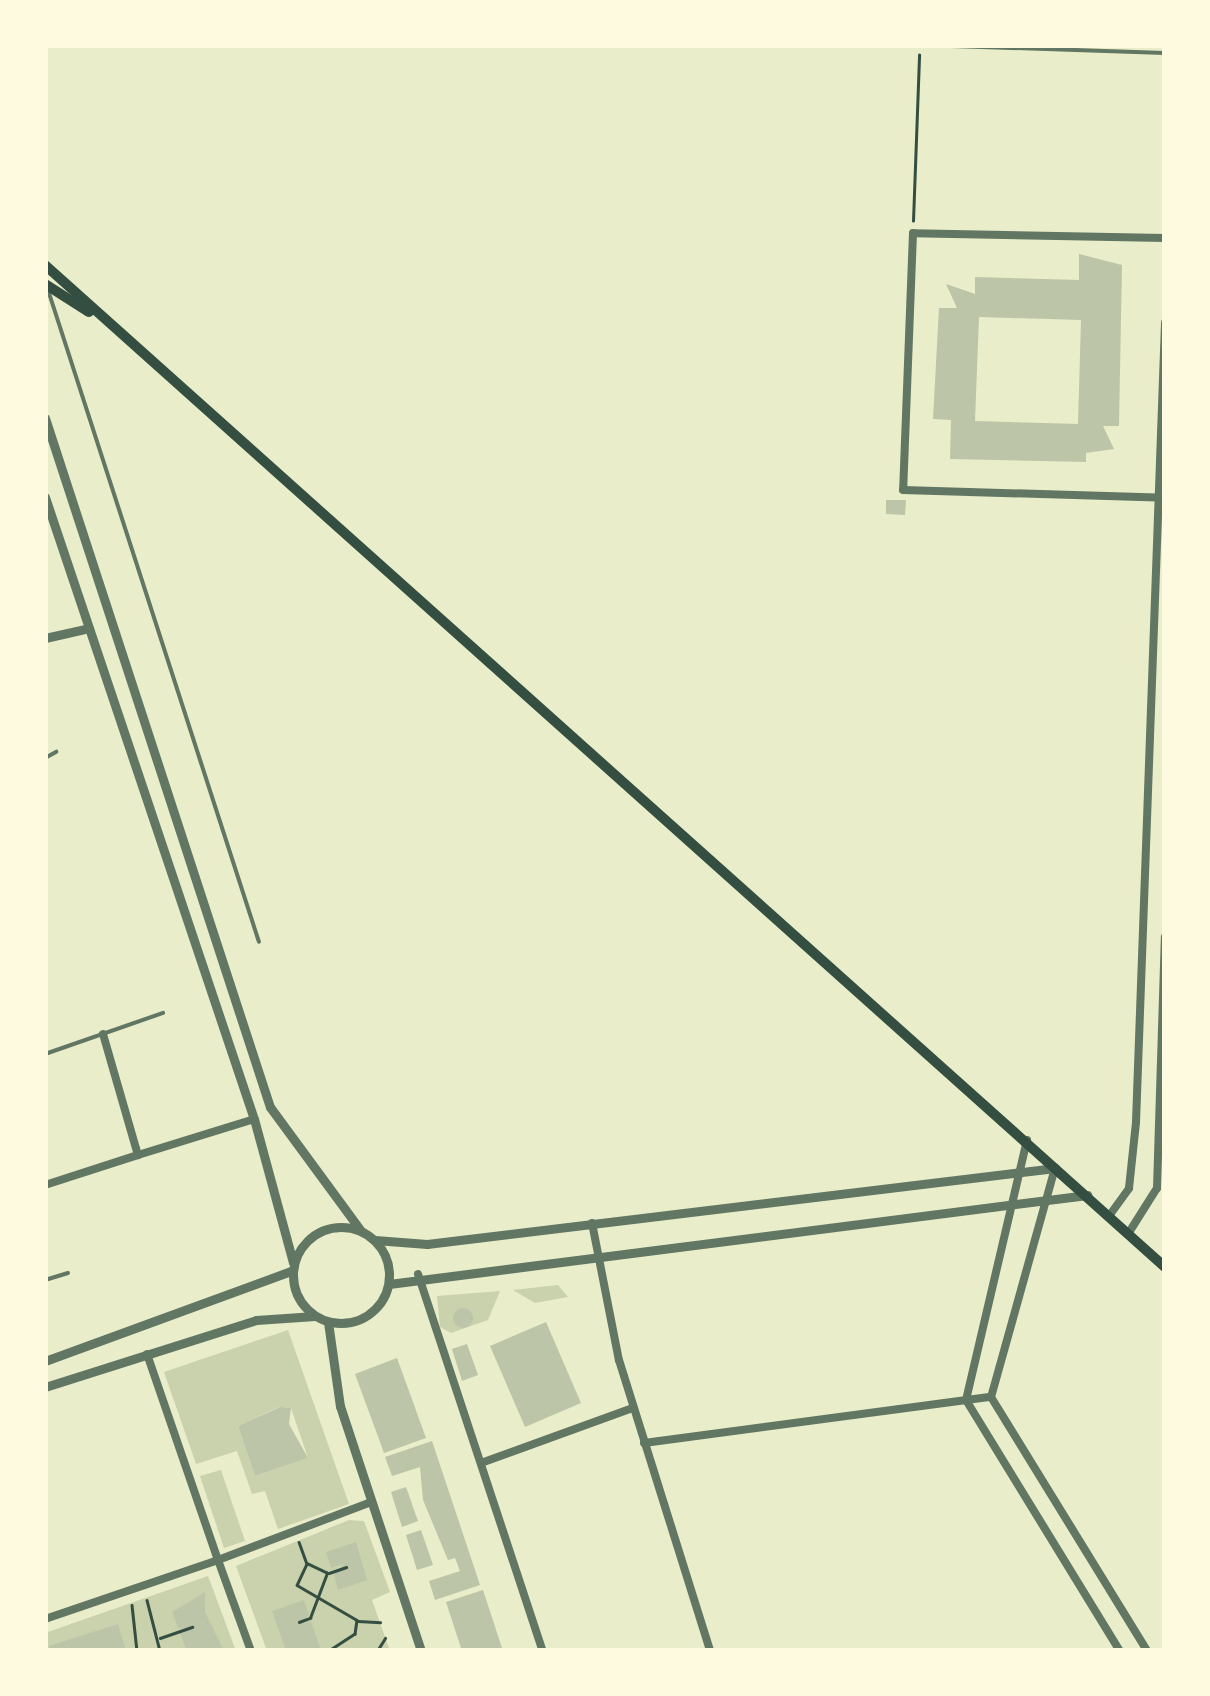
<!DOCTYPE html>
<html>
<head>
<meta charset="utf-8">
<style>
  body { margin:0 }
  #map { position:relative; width:1210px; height:1696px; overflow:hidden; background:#e9edc9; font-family:Poppins,sans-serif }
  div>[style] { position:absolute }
  .green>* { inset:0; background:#cad2ad }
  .building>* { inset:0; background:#bcc5a7 }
  .round { border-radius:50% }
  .path>* { height:2.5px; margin:-1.25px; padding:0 1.25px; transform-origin:1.25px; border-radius:1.25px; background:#344e41 }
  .service>* { height:4px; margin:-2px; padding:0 2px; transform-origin:2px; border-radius:2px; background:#617663 }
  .minor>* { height:8px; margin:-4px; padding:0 4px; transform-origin:4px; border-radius:4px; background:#617663 }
  .tertiary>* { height:9px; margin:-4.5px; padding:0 4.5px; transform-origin:4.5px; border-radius:4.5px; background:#617663 }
  .tertiary>.ring { margin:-4.5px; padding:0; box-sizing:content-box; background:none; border:9px solid #617663; border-radius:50% }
  .secondary>* { height:10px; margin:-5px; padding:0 5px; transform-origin:5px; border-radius:5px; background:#344e41 }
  span { translate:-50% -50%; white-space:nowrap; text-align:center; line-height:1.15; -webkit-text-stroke:8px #fefae0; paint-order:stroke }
  .frame { position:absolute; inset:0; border:48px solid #fefae0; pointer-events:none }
</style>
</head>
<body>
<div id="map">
  <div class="green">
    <i style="clip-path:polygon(558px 1285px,568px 1297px,535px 1303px,513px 1290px)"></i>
    <i style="clip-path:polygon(500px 1291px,488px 1320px,451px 1333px,440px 1327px,437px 1296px)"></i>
    <i style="clip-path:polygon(evenodd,288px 1330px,349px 1504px,278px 1529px,265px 1491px,252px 1494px,237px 1451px,196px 1464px,164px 1372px,288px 1330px,279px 1407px,291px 1408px,308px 1458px,255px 1476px,238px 1426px,279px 1407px)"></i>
    <i style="clip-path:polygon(221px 1470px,245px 1541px,224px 1548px,200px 1476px)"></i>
    <i style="clip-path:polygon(349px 1520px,364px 1521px,390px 1592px,372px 1600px,390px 1651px,267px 1651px,236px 1566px)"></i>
    <i style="clip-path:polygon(208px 1576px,236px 1651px,45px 1651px,45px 1633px)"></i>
  </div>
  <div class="building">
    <i style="clip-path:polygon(evenodd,1079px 254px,1122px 265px,1119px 426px,1103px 426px,1114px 449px,1086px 453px,1086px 462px,950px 459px,951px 420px,933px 419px,939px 308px,957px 308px,946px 284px,975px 294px,975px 277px,1079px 280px,1079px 254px,979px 317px,1081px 320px,1078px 424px,975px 421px,979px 317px)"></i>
    <i style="clip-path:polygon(886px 500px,906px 500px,905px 515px,886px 514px)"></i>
    <i class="round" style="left:453px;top:1308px;width:20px;height:20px"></i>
    <i style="clip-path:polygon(546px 1322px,581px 1403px,525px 1427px,490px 1346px)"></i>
    <i style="clip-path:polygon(467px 1344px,478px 1375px,462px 1381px,452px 1349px)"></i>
    <i style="clip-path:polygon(397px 1358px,426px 1438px,384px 1453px,355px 1374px)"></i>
    <i style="clip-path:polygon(280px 1407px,291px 1408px,289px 1424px,308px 1458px,255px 1476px,238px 1426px)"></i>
    <i style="clip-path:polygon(432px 1441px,480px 1585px,435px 1600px,429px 1581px,460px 1571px,455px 1558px,448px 1560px,423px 1500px,420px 1467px,392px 1476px,385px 1457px)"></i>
    <i style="clip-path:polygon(406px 1487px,418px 1521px,402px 1527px,391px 1492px)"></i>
    <i style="clip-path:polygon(421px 1530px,433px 1565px,417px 1570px,406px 1535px)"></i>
    <i style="clip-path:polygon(356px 1542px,367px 1580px,338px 1590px,334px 1574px,345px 1563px,331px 1568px,326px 1552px)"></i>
    <i style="clip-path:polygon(483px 1590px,503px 1651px,462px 1651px,446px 1602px)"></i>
    <i style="clip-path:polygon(205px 1592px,205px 1612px,224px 1651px,186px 1650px,180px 1633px,192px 1629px,178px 1628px,172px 1612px)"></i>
    <i style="clip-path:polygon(304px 1600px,309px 1615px,300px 1624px,311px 1621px,321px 1651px,286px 1651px,272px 1611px)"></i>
    <i style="clip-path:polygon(118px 1624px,126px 1651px,50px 1651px,49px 1646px)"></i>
  </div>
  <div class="path">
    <i style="left:913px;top:221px;width:166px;rotate:-87.9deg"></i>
    <i style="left:299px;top:1542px;width:23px;rotate:70deg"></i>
    <i style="left:307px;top:1564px;width:23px;rotate:115deg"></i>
    <i style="left:297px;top:1585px;width:69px;rotate:30.3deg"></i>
    <i style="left:357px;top:1620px;width:14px;rotate:98deg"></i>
    <i style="left:355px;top:1634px;width:31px;rotate:147deg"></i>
    <i style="left:329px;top:1573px;width:18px;rotate:-19deg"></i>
    <i style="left:147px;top:1600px;width:53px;rotate:75.7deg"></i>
    <i style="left:132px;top:1605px;width:46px;rotate:83.8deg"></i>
    <i style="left:358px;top:1621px;width:22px;rotate:3deg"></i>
    <i style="left:299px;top:1622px;width:12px;rotate:-20deg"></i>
    <i style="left:310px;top:1618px;width:48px;rotate:-69.3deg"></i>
    <i style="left:327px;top:1573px;width:21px;rotate:-155deg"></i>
    <i style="left:160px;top:1638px;width:34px;rotate:-19deg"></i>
    <i style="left:345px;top:1651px;width:32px"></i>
    <i style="left:377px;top:1651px;width:15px;rotate:-58deg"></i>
  </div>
  <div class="service">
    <i style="left:923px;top:45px;width:242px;rotate:1.9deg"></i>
    <i style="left:48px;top:290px;width:685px;rotate:72.07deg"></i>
    <i style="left:45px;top:758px;width:13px;rotate:-29deg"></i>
    <i style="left:45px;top:1054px;width:125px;rotate:-19.2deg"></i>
    <i style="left:45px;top:1280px;width:24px;rotate:-17deg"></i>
  </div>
  <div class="minor">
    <i style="left:1165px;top:238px;width:252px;rotate:-178.9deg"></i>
    <i style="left:913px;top:233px;width:257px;rotate:92.2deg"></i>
    <i style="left:903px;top:490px;width:262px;rotate:1.7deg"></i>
    <i style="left:103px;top:1034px;width:126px;rotate:73.9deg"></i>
    <i style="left:138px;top:1155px;width:121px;rotate:-17.2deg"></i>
    <i style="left:1027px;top:1140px;width:267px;rotate:103.2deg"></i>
    <i style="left:966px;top:1400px;width:294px;rotate:58.5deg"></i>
    <i style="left:1055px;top:1168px;width:238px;rotate:105.6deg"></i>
    <i style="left:991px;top:1397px;width:298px;rotate:58.4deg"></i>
    <i style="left:45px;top:1185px;width:98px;rotate:-17.9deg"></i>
    <i style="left:1109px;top:1216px;width:34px;rotate:-54deg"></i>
    <i style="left:1129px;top:1188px;width:66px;rotate:-83.9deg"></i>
    <i style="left:1136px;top:1122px;width:800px;rotate:-87.92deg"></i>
    <i style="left:592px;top:1223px;width:140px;rotate:78.9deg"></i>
    <i style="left:619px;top:1360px;width:305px;rotate:72.6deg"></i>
    <i style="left:1128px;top:1234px;width:54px;rotate:-57.8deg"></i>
    <i style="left:1157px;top:1188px;width:251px;rotate:-88.2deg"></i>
    <i style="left:418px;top:1274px;width:397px;rotate:71.7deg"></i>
    <i style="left:147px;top:1354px;width:218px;rotate:71deg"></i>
    <i style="left:218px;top:1560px;width:161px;rotate:-20.7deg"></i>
    <i style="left:644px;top:1443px;width:350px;rotate:-7.6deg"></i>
    <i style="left:481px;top:1463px;width:162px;rotate:-19.9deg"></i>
    <i style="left:45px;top:1619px;width:183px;rotate:-18.8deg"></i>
    <i style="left:218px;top:1560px;width:97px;rotate:70.1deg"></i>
  </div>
  <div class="tertiary">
    <i style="left:45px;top:418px;width:725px;rotate:71.92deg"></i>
    <i style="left:270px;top:1107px;width:154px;rotate:53.7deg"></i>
    <i style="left:45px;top:497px;width:656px;rotate:71.43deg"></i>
    <i style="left:254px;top:1119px;width:149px;rotate:74.8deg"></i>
    <i style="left:45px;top:638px;width:45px;rotate:-12.8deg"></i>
    <i class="ring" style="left:293px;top:1227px;width:87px;height:87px"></i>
    <i style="left:375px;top:1240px;width:52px;rotate:4.4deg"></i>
    <i style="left:427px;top:1244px;width:633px;rotate:-6.9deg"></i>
    <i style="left:389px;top:1284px;width:704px;rotate:-7.27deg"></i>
    <i style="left:328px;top:1322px;width:85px;rotate:81.9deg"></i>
    <i style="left:340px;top:1406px;width:258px;rotate:71.7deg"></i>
    <i style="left:45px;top:1361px;width:264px;rotate:-20.1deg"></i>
    <i style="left:45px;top:1387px;width:221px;rotate:-17.6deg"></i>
    <i style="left:256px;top:1320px;width:59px;rotate:-3.9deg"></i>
  </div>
  <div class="secondary">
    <i style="left:45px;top:265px;width:1503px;rotate:41.82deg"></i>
    <i style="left:45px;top:284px;width:52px;rotate:32.5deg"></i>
  </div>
  <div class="frame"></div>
</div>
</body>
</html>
